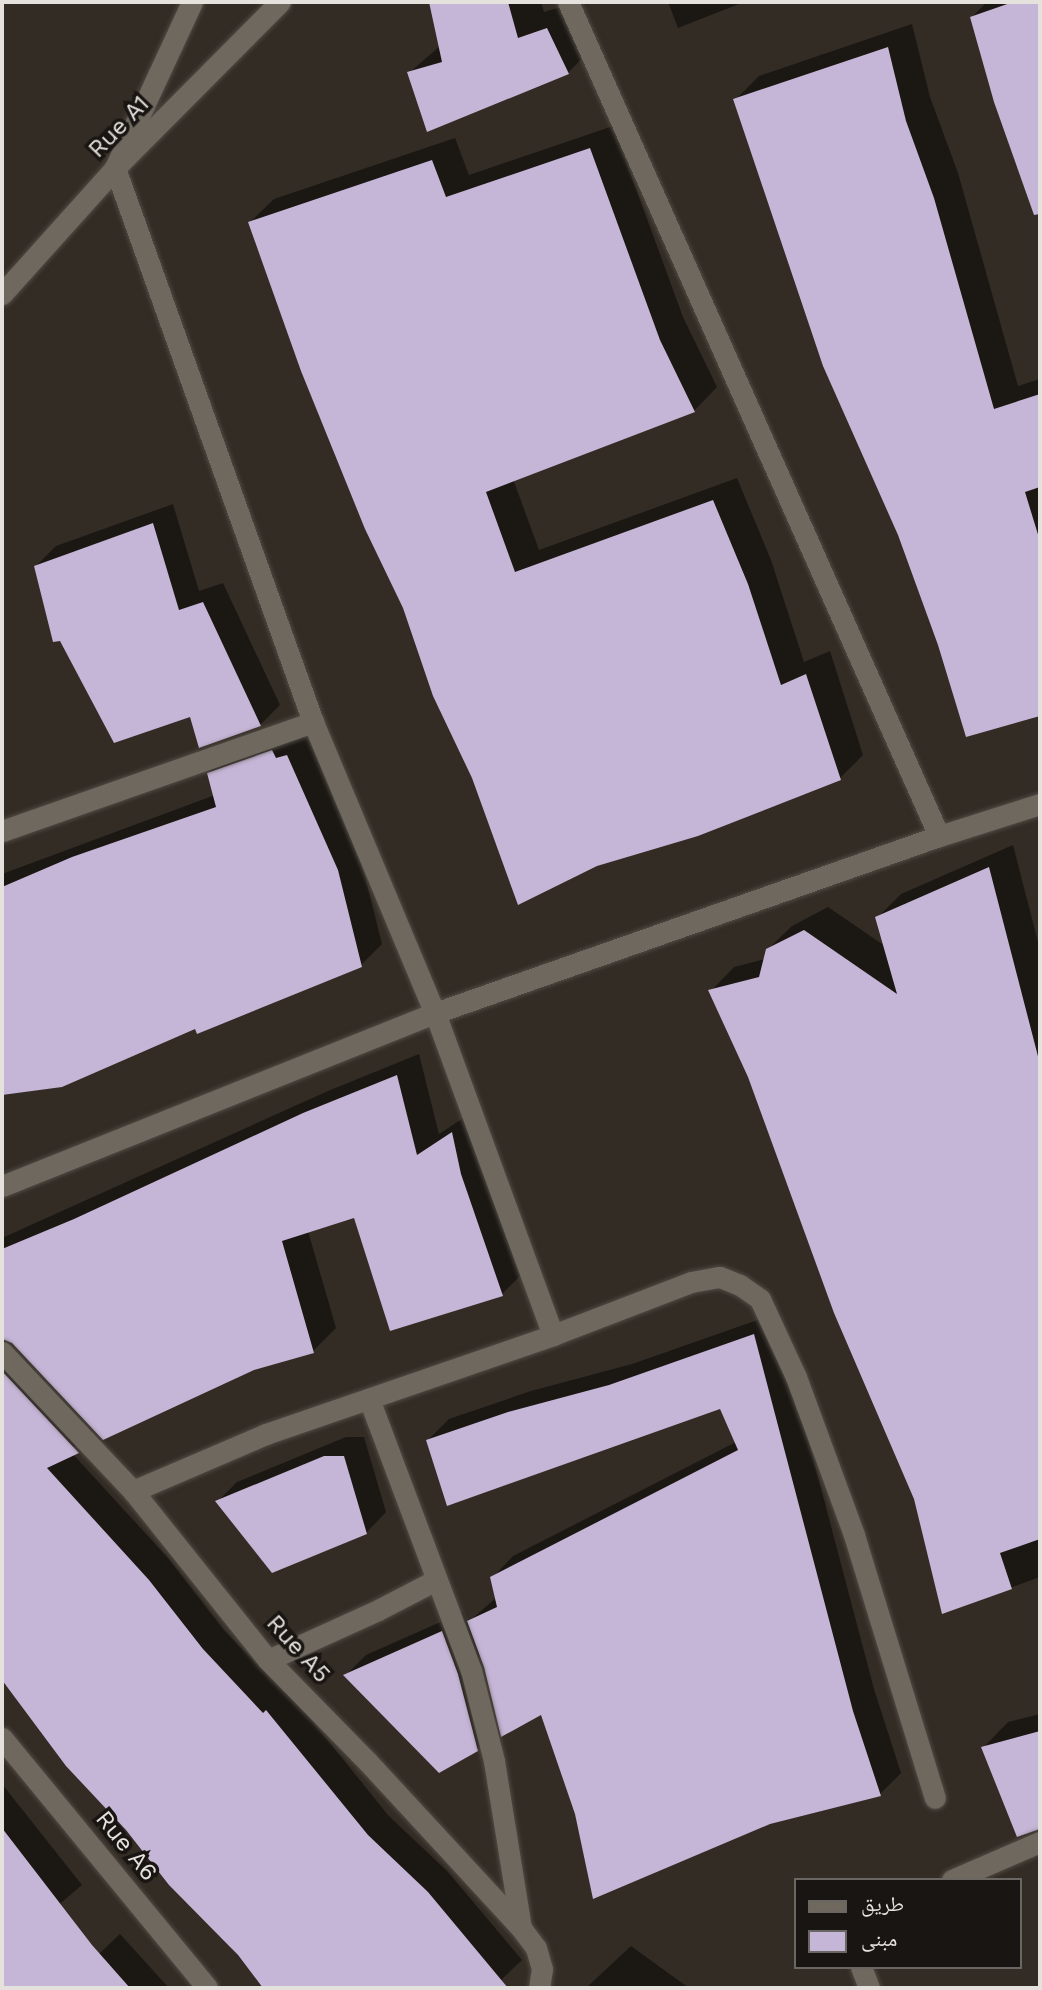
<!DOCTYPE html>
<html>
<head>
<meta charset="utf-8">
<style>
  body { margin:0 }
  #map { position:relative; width:1042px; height:1990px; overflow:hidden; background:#332c25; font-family:"Work Sans","Noto Naskh Arabic",sans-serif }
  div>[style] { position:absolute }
  .shadow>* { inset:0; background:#0007 }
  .building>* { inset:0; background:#c5b5d6 }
  .roads { filter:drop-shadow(0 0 2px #4f4a44) drop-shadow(0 0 2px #4f4a44) }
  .street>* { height:21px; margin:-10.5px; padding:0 10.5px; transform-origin:10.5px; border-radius:10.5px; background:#6f685f }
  span { translate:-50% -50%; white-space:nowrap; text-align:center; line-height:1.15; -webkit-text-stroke:7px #181512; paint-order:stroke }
  .street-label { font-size:24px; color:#e5e1dc }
  .frame { position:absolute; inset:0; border:4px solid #e5e1dc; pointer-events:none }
  .legend { position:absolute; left:794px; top:1878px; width:228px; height:91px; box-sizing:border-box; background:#181512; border:2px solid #6a6763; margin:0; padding:9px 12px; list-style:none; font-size:21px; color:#e5e1dc }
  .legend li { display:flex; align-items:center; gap:14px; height:35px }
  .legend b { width:35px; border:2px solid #6a6763 }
</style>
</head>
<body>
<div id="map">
  <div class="shadow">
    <i style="clip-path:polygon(431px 2px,541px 2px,544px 12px,574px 3px,594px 46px,568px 73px,409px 73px,441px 45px)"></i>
    <i style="clip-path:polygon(668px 2px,744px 2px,678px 28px)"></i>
    <i style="clip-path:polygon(987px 2px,1040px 2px,1040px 159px,1019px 167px,972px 17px)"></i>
    <i style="clip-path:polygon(912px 24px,930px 97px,958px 173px,1018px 386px,1040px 379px,1040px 714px,967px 735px,940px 645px,735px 100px,759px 76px)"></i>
    <i style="clip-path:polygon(613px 126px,683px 317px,717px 387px,694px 411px,513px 479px,539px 550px,737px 478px,771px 560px,804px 662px,830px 651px,863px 755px,840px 778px,473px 778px,250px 222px,274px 199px,455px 138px,469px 175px)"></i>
    <i style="clip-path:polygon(173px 504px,199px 591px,223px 583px,280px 705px,260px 725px,191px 715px,36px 566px,56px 546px)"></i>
    <i style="clip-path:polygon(308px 735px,358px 849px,382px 944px,361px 965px,196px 1027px,61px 1085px,2px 1094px,2px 874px,215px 795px,208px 774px,229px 753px)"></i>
    <i style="clip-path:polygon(1013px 845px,1040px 950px,1040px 1577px,943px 1612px,916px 1499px,749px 1076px,711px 991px,734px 967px,765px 959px,767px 950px,792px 926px,828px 907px,885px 946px,877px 918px,901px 894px)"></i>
    <i style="clip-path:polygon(419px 1054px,439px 1134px,474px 1111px,525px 1271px,502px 1294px,355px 1216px,308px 1231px,336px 1328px,313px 1351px,253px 1368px,110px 1435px,2px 1287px,2px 1238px,328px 1091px)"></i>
    <i style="clip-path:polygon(775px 1314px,874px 1689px,901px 1773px,880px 1794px,576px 1813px,542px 1712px,481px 1655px,479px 1656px,497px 1729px,477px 1749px,346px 1675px,366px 1655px,463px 1612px,467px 1623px,497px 1597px,492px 1578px,513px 1556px,736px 1442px,721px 1406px,428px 1440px,449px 1419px,531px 1391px,632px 1364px)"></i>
    <i style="clip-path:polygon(2px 1360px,83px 1438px,70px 1451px,169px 1559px,223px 1629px,285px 1693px,288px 1691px,388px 1815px,448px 1872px,522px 1960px,501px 1980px,491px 1988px,265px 1988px,2px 1677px)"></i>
    <i style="clip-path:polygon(346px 1437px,364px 1437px,386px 1512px,366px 1533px,217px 1502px,237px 1482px)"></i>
    <i style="clip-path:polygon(1040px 1714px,1040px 1810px,1013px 1822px,983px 1748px,1008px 1722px)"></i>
    <i style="clip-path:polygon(2px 1784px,82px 1885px,2px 1953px)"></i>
    <i style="clip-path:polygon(120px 1934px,169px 1988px,63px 1988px)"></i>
    <i style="clip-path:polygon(631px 1946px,689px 1988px,586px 1988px)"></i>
  </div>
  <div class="building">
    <i style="clip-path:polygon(429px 2px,508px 2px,518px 38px,547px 28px,569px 74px,427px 132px,407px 72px,442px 62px)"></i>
    <i style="clip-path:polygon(1013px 2px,1040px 2px,1040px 214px,1034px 215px,994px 102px,970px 17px)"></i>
    <i style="clip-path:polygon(888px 47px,906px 121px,934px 198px,994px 409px,1040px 394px,1040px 487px,1025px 492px,1040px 541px,1040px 716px,966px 737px,938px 645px,898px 535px,823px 366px,733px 99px)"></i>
    <i style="clip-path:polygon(590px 148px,660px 340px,695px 412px,486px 492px,515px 572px,713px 500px,748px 584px,781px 685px,806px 674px,841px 780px,698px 836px,597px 866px,518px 905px,472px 778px,433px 696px,403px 608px,365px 529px,301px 371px,248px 222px,432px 160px,446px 197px)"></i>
    <i style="clip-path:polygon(153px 523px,179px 610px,203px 602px,261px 726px,199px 748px,190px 717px,114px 743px,60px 641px,53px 642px,34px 566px)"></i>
    <i style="clip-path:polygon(272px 750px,276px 758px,287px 755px,338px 870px,362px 967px,197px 1034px,195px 1029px,62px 1087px,2px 1095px,2px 887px,72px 857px,216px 807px,207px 773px)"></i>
    <i style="clip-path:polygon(989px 867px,1040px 1064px,1040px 1539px,1000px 1553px,1012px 1589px,942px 1614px,914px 1499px,834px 1313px,748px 1077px,708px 990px,759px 977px,766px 949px,804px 930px,897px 994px,875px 917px)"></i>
    <i style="clip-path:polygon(397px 1075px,417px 1155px,452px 1132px,461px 1174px,503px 1296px,390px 1331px,354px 1218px,282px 1241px,314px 1353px,254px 1370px,103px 1440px,12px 1343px,2px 1339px,2px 1249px,74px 1219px,303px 1113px)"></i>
    <i style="clip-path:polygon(754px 1334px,853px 1711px,881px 1796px,770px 1824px,593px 1899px,575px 1814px,541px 1715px,501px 1737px,484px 1667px,467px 1621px,497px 1607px,490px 1577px,738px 1450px,720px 1409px,447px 1506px,426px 1440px,508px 1412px,609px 1385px)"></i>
    <i style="clip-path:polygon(2px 1371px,79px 1453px,47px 1468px,149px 1580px,203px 1649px,263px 1713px,266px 1710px,368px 1835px,428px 1892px,508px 1988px,263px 1988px,238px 1955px,169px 1885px,126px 1830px,66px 1766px,2px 1680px)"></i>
    <i style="clip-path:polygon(324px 1456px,344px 1456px,367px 1534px,272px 1573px,215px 1501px)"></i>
    <i style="clip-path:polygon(442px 1631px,458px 1674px,478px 1751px,439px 1773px,343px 1675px)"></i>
    <i style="clip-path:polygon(1040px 1731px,1040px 1829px,1017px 1837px,981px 1747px)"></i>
    <i style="clip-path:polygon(2px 1828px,92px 1945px,130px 1988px,2px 1988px)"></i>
  </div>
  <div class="roads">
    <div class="street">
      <i style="left:192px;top:2px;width:183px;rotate:114.9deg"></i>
      <i style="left:115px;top:168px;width:588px;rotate:70.33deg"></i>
      <i style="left:313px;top:722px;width:316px;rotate:67.3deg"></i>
      <i style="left:435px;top:1013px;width:343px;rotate:69.9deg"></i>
      <i style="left:568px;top:2px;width:913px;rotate:66.02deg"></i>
      <i style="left:2px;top:294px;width:169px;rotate:-48.1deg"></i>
      <i style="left:115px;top:168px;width:234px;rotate:-45.2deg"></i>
      <i style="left:2px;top:831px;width:330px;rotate:-19.3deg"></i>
      <i style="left:2px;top:1186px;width:466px;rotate:-21.8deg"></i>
      <i style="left:435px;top:1013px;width:534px;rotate:-19.35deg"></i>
      <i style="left:939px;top:836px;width:106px;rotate:-17.6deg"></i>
      <i style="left:2px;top:1352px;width:191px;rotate:46.7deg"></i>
      <i style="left:133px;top:1491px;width:216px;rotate:51.4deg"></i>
      <i style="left:268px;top:1660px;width:141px;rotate:45.6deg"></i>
      <i style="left:367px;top:1761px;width:227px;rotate:47.3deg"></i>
      <i style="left:521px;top:1928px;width:25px;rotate:53deg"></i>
      <i style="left:536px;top:1948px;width:22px;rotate:74deg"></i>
      <i style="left:542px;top:1969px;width:19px;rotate:99deg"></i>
      <i style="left:369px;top:1399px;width:290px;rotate:69.4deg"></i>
      <i style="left:471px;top:1670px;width:94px;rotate:75.8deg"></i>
      <i style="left:494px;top:1761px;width:169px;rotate:80.8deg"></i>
      <i style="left:133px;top:1491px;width:145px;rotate:-23.2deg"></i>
      <i style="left:266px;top:1434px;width:304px;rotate:-19deg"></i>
      <i style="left:553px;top:1335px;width:148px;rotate:-21deg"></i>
      <i style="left:691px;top:1282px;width:29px;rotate:-10deg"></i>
      <i style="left:720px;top:1277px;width:22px;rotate:22deg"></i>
      <i style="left:740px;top:1285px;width:24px;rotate:35deg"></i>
      <i style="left:760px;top:1299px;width:86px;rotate:65.2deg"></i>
      <i style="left:796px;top:1377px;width:168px;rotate:69.8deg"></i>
      <i style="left:854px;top:1535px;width:275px;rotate:72.9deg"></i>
      <i style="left:268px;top:1660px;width:121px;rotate:-24.4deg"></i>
      <i style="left:378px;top:1610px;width:65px;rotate:-27.3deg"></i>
      <i style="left:2px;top:1738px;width:323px;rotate:50.6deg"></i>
      <i style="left:952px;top:1880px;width:96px;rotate:-23.4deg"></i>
      <i style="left:861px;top:1967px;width:22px;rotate:69deg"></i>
    </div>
  </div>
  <div class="street-label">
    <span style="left:119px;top:127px;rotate:-46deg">Rue A1</span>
    <span style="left:298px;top:1649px;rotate:48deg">Rue A5</span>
    <span style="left:126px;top:1846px;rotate:51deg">Rue A6</span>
  </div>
  <div class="frame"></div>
  <ul class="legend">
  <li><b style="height:9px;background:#6f685f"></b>طريق</li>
  <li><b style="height:19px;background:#c5b5d6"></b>مبنى</li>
  </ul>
</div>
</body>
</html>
